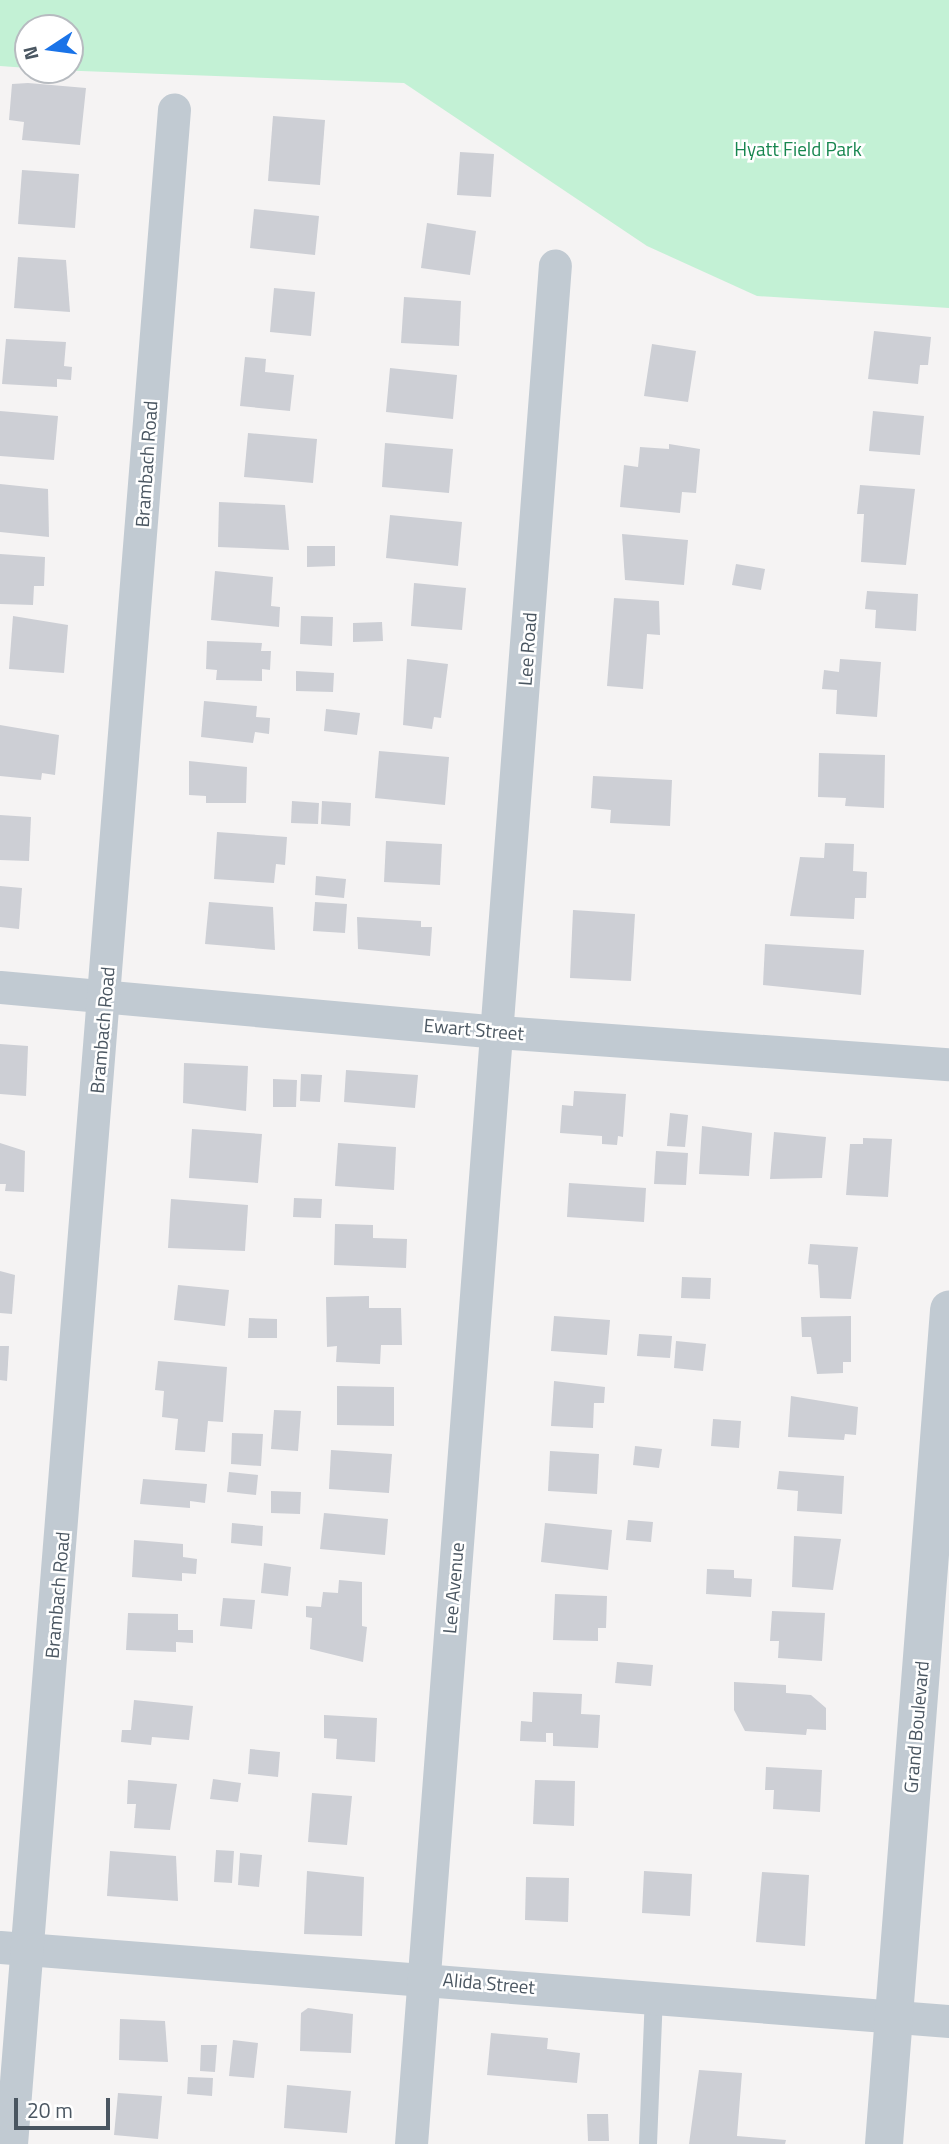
<!DOCTYPE html>
<html>
<head>
<meta charset="utf-8">
<style>
  body { margin:0 }
  #map { position:relative; width:949px; height:2144px; overflow:hidden; background:#f5f3f3; font-family:"Titillium Web",sans-serif }
  div>[style] { position:absolute }
  .green>* { inset:0; background:#c3f1d5 }
  .building>* { inset:0; background:#cdcfd5 }
  .service>* { height:18px; margin:-9px; padding:0 9px; transform-origin:9px; border-radius:9px; background:#c1cad2 }
  .minor>* { height:33px; margin:-16.5px; padding:0 16.5px; transform-origin:16.5px; border-radius:16.5px; background:#c1cad2 }
  .tertiary>* { height:38px; margin:-19px; padding:0 19px; transform-origin:19px; border-radius:19px; background:#c1cad2 }
  span { translate:-50% -50%; white-space:nowrap; text-align:center; line-height:1.15; -webkit-text-stroke:5px #fff; paint-order:stroke }
  .park-label { font-size:19px; color:#17864f }
  .street-label { font-size:19px; color:#4a5661 }
  .north { position:absolute; left:14px; top:14px; width:70px; height:70px; box-sizing:border-box; background:#fff; border:2px solid #b7bbc0; border-radius:50%; rotate:257deg; font-size:19px; font-weight:700; line-height:28px; text-align:center; color:#4a5661 }
  .north::after { content:''; display:block; margin:auto; width:24px; height:32px; background:#1a73e8; clip-path:polygon(50% 0,100% 100%,50% 72%,0 100%) }
  .scale { position:absolute; left:14px; top:2098px; width:96px; height:32px; box-sizing:border-box; border:4px solid #4a5661; border-top:0; padding-left:9px; font-size:21px; line-height:24px; white-space:nowrap; color:#4a5661; -webkit-text-stroke:5px #fff; paint-order:stroke }
</style>
</head>
<body>
<div id="map">
  <div class="green">
    <i style="clip-path:polygon(0 0,949px 0,949px 308px,757px 296px,647px 246px,404px 83px,54px 70px,70px 70px,70px 28px,28px 28px,28px 68px,0 66px)"></i>
  </div>
  <div class="building">
    <i style="clip-path:polygon(28px 83px,86px 88px,80px 145px,22px 140px,24px 122px,9px 120px,12px 84px)"></i>
    <i style="clip-path:polygon(273px 116px,325px 120px,320px 185px,268px 181px)"></i>
    <i style="clip-path:polygon(460px 152px,494px 154px,491px 197px,457px 195px)"></i>
    <i style="clip-path:polygon(22px 170px,79px 174px,75px 228px,18px 224px)"></i>
    <i style="clip-path:polygon(254px 209px,319px 216px,315px 255px,250px 248px)"></i>
    <i style="clip-path:polygon(427px 223px,476px 231px,470px 275px,421px 268px)"></i>
    <i style="clip-path:polygon(18px 257px,66px 260px,70px 312px,14px 308px)"></i>
    <i style="clip-path:polygon(274px 288px,315px 292px,311px 336px,270px 332px)"></i>
    <i style="clip-path:polygon(404px 297px,461px 301px,459px 346px,401px 343px)"></i>
    <i style="clip-path:polygon(874px 331px,931px 337px,928px 365px,920px 365px,918px 384px,868px 379px)"></i>
    <i style="clip-path:polygon(6px 339px,66px 342px,64px 366px,72px 367px,71px 380px,57px 379px,57px 387px,2px 384px)"></i>
    <i style="clip-path:polygon(652px 344px,696px 351px,688px 402px,644px 396px)"></i>
    <i style="clip-path:polygon(245px 357px,266px 359px,265px 372px,294px 375px,290px 411px,240px 406px)"></i>
    <i style="clip-path:polygon(390px 368px,457px 375px,453px 419px,386px 412px)"></i>
    <i style="clip-path:polygon(0 411px,58px 416px,54px 460px,0 456px)"></i>
    <i style="clip-path:polygon(873px 411px,924px 416px,920px 455px,869px 451px)"></i>
    <i style="clip-path:polygon(248px 433px,317px 439px,313px 483px,244px 477px)"></i>
    <i style="clip-path:polygon(385px 443px,453px 449px,449px 493px,382px 487px)"></i>
    <i style="clip-path:polygon(669px 444px,700px 449px,696px 493px,682px 492px,680px 513px,620px 507px,624px 465px,638px 467px,640px 447px,669px 449px)"></i>
    <i style="clip-path:polygon(0 484px,48px 489px,49px 537px,0 532px)"></i>
    <i style="clip-path:polygon(860px 485px,915px 489px,906px 565px,861px 562px,864px 514px,857px 514px)"></i>
    <i style="clip-path:polygon(219px 502px,285px 505px,289px 550px,218px 547px)"></i>
    <i style="clip-path:polygon(390px 515px,462px 522px,458px 566px,386px 558px)"></i>
    <i style="clip-path:polygon(622px 534px,688px 540px,684px 585px,625px 580px)"></i>
    <i style="clip-path:polygon(307px 546px,335px 546px,335px 566px,307px 567px)"></i>
    <i style="clip-path:polygon(0 554px,45px 557px,44px 586px,34px 586px,33px 605px,0 604px)"></i>
    <i style="clip-path:polygon(736px 564px,765px 569px,761px 590px,732px 585px)"></i>
    <i style="clip-path:polygon(215px 571px,273px 577px,271px 606px,280px 607px,279px 627px,211px 620px)"></i>
    <i style="clip-path:polygon(414px 583px,466px 588px,462px 630px,411px 626px)"></i>
    <i style="clip-path:polygon(867px 591px,918px 594px,916px 631px,875px 628px,876px 610px,865px 609px)"></i>
    <i style="clip-path:polygon(614px 598px,659px 601px,660px 635px,647px 634px,643px 689px,607px 686px)"></i>
    <i style="clip-path:polygon(13px 616px,68px 625px,64px 673px,9px 669px)"></i>
    <i style="clip-path:polygon(301px 616px,333px 617px,332px 646px,300px 644px)"></i>
    <i style="clip-path:polygon(382px 622px,383px 641px,353px 642px,353px 623px)"></i>
    <i style="clip-path:polygon(207px 641px,262px 643px,261px 651px,271px 651px,270px 670px,262px 669px,262px 681px,216px 680px,217px 670px,206px 669px)"></i>
    <i style="clip-path:polygon(407px 659px,448px 664px,441px 718px,434px 717px,432px 729px,403px 725px)"></i>
    <i style="clip-path:polygon(840px 659px,881px 662px,877px 717px,836px 714px,837px 690px,822px 689px,824px 670px,839px 672px)"></i>
    <i style="clip-path:polygon(296px 671px,334px 673px,333px 692px,296px 691px)"></i>
    <i style="clip-path:polygon(204px 701px,257px 706px,256px 717px,270px 718px,269px 734px,255px 732px,253px 743px,201px 737px)"></i>
    <i style="clip-path:polygon(326px 709px,360px 713px,357px 735px,324px 731px)"></i>
    <i style="clip-path:polygon(0 725px,59px 735px,55px 775px,42px 773px,41px 780px,0 776px)"></i>
    <i style="clip-path:polygon(379px 751px,449px 757px,445px 805px,375px 798px)"></i>
    <i style="clip-path:polygon(819px 753px,885px 755px,884px 808px,845px 806px,846px 798px,818px 797px)"></i>
    <i style="clip-path:polygon(189px 761px,247px 767px,246px 803px,206px 803px,206px 796px,189px 795px)"></i>
    <i style="clip-path:polygon(593px 776px,672px 780px,670px 826px,610px 823px,611px 810px,591px 808px)"></i>
    <i style="clip-path:polygon(292px 801px,319px 803px,318px 824px,291px 823px)"></i>
    <i style="clip-path:polygon(322px 801px,351px 803px,350px 826px,321px 824px)"></i>
    <i style="clip-path:polygon(0 815px,31px 817px,29px 861px,0 860px)"></i>
    <i style="clip-path:polygon(217px 832px,287px 837px,285px 865px,276px 864px,274px 883px,214px 879px)"></i>
    <i style="clip-path:polygon(386px 841px,442px 844px,440px 885px,384px 882px)"></i>
    <i style="clip-path:polygon(825px 843px,854px 844px,853px 871px,867px 872px,866px 898px,855px 898px,854px 919px,790px 916px,800px 857px,824px 858px)"></i>
    <i style="clip-path:polygon(316px 876px,346px 879px,344px 898px,315px 895px)"></i>
    <i style="clip-path:polygon(0 886px,22px 888px,19px 929px,0 927px)"></i>
    <i style="clip-path:polygon(209px 902px,273px 907px,275px 950px,205px 944px)"></i>
    <i style="clip-path:polygon(315px 902px,347px 904px,345px 933px,313px 931px)"></i>
    <i style="clip-path:polygon(573px 910px,635px 914px,631px 981px,570px 978px)"></i>
    <i style="clip-path:polygon(357px 917px,421px 921px,421px 927px,432px 927px,430px 956px,358px 949px)"></i>
    <i style="clip-path:polygon(765px 944px,864px 950px,861px 995px,763px 985px)"></i>
    <i style="clip-path:polygon(0 1044px,28px 1046px,26px 1096px,0 1094px)"></i>
    <i style="clip-path:polygon(184px 1063px,248px 1066px,246px 1111px,183px 1103px)"></i>
    <i style="clip-path:polygon(346px 1070px,418px 1075px,415px 1108px,344px 1102px)"></i>
    <i style="clip-path:polygon(301px 1074px,322px 1075px,320px 1102px,300px 1101px)"></i>
    <i style="clip-path:polygon(273px 1079px,297px 1080px,296px 1107px,273px 1107px)"></i>
    <i style="clip-path:polygon(574px 1091px,626px 1094px,623px 1137px,618px 1136px,617px 1145px,602px 1144px,602px 1136px,560px 1133px,562px 1105px,573px 1106px)"></i>
    <i style="clip-path:polygon(670px 1113px,688px 1115px,685px 1147px,667px 1146px)"></i>
    <i style="clip-path:polygon(702px 1126px,752px 1133px,749px 1176px,699px 1174px)"></i>
    <i style="clip-path:polygon(192px 1129px,262px 1134px,258px 1183px,189px 1178px)"></i>
    <i style="clip-path:polygon(774px 1132px,826px 1137px,822px 1178px,770px 1179px)"></i>
    <i style="clip-path:polygon(863px 1138px,892px 1139px,888px 1197px,846px 1195px,850px 1144px,863px 1144px)"></i>
    <i style="clip-path:polygon(0 1143px,25px 1151px,24px 1192px,5px 1191px,6px 1184px,0 1184px)"></i>
    <i style="clip-path:polygon(338px 1143px,396px 1147px,394px 1190px,335px 1186px)"></i>
    <i style="clip-path:polygon(656px 1151px,688px 1153px,686px 1185px,654px 1184px)"></i>
    <i style="clip-path:polygon(569px 1183px,646px 1188px,644px 1222px,567px 1217px)"></i>
    <i style="clip-path:polygon(294px 1198px,322px 1199px,321px 1218px,293px 1217px)"></i>
    <i style="clip-path:polygon(171px 1199px,248px 1205px,245px 1251px,168px 1248px)"></i>
    <i style="clip-path:polygon(335px 1224px,373px 1225px,373px 1238px,407px 1239px,406px 1268px,334px 1265px)"></i>
    <i style="clip-path:polygon(810px 1244px,858px 1247px,851px 1299px,820px 1298px,818px 1265px,808px 1264px)"></i>
    <i style="clip-path:polygon(0 1271px,15px 1275px,12px 1314px,0 1313px)"></i>
    <i style="clip-path:polygon(682px 1277px,711px 1278px,710px 1299px,681px 1298px)"></i>
    <i style="clip-path:polygon(178px 1285px,229px 1290px,225px 1326px,174px 1320px)"></i>
    <i style="clip-path:polygon(369px 1296px,369px 1308px,401px 1308px,402px 1345px,381px 1345px,380px 1364px,336px 1362px,337px 1346px,327px 1347px,326px 1297px)"></i>
    <i style="clip-path:polygon(554px 1316px,610px 1320px,607px 1355px,551px 1351px)"></i>
    <i style="clip-path:polygon(851px 1316px,851px 1362px,843px 1362px,843px 1373px,817px 1374px,811px 1337px,802px 1337px,801px 1317px)"></i>
    <i style="clip-path:polygon(249px 1318px,277px 1319px,277px 1338px,248px 1338px)"></i>
    <i style="clip-path:polygon(639px 1334px,672px 1336px,670px 1358px,637px 1356px)"></i>
    <i style="clip-path:polygon(676px 1341px,706px 1344px,703px 1371px,674px 1368px)"></i>
    <i style="clip-path:polygon(0 1346px,9px 1346px,7px 1381px,0 1380px)"></i>
    <i style="clip-path:polygon(158px 1361px,227px 1367px,223px 1422px,208px 1421px,205px 1452px,175px 1450px,178px 1419px,162px 1417px,164px 1391px,155px 1390px)"></i>
    <i style="clip-path:polygon(554px 1381px,605px 1387px,604px 1403px,594px 1403px,593px 1428px,551px 1426px)"></i>
    <i style="clip-path:polygon(337px 1386px,394px 1387px,394px 1426px,337px 1425px)"></i>
    <i style="clip-path:polygon(791px 1396px,858px 1407px,856px 1435px,845px 1434px,844px 1440px,788px 1437px)"></i>
    <i style="clip-path:polygon(274px 1410px,301px 1411px,298px 1451px,271px 1449px)"></i>
    <i style="clip-path:polygon(713px 1419px,741px 1421px,739px 1448px,711px 1446px)"></i>
    <i style="clip-path:polygon(232px 1433px,263px 1434px,261px 1466px,231px 1464px)"></i>
    <i style="clip-path:polygon(635px 1446px,662px 1449px,659px 1468px,633px 1465px)"></i>
    <i style="clip-path:polygon(331px 1450px,392px 1454px,389px 1493px,329px 1489px)"></i>
    <i style="clip-path:polygon(550px 1451px,599px 1454px,597px 1494px,548px 1491px)"></i>
    <i style="clip-path:polygon(779px 1471px,844px 1476px,842px 1514px,797px 1511px,798px 1491px,777px 1489px)"></i>
    <i style="clip-path:polygon(229px 1472px,258px 1475px,256px 1495px,227px 1492px)"></i>
    <i style="clip-path:polygon(143px 1479px,207px 1484px,205px 1503px,190px 1501px,190px 1508px,140px 1504px)"></i>
    <i style="clip-path:polygon(271px 1491px,301px 1492px,300px 1514px,271px 1513px)"></i>
    <i style="clip-path:polygon(324px 1513px,388px 1519px,385px 1555px,320px 1549px)"></i>
    <i style="clip-path:polygon(628px 1520px,653px 1522px,651px 1542px,626px 1540px)"></i>
    <i style="clip-path:polygon(232px 1523px,263px 1526px,262px 1546px,231px 1543px)"></i>
    <i style="clip-path:polygon(545px 1523px,612px 1530px,608px 1570px,541px 1562px)"></i>
    <i style="clip-path:polygon(794px 1536px,841px 1539px,833px 1590px,792px 1587px)"></i>
    <i style="clip-path:polygon(134px 1540px,183px 1544px,183px 1557px,197px 1559px,196px 1574px,182px 1573px,182px 1581px,132px 1577px)"></i>
    <i style="clip-path:polygon(264px 1563px,291px 1567px,288px 1596px,261px 1593px)"></i>
    <i style="clip-path:polygon(707px 1569px,734px 1570px,734px 1578px,752px 1579px,751px 1597px,706px 1594px)"></i>
    <i style="clip-path:polygon(339px 1580px,362px 1582px,362px 1626px,367px 1627px,363px 1662px,310px 1649px,312px 1618px,306px 1617px,306px 1606px,321px 1607px,323px 1592px,338px 1593px)"></i>
    <i style="clip-path:polygon(555px 1594px,607px 1596px,606px 1628px,598px 1628px,598px 1641px,553px 1640px)"></i>
    <i style="clip-path:polygon(223px 1598px,255px 1600px,252px 1629px,220px 1626px)"></i>
    <i style="clip-path:polygon(772px 1611px,825px 1613px,822px 1661px,778px 1658px,779px 1641px,770px 1641px)"></i>
    <i style="clip-path:polygon(128px 1613px,178px 1614px,178px 1630px,193px 1630px,193px 1643px,176px 1642px,176px 1652px,126px 1650px)"></i>
    <i style="clip-path:polygon(617px 1662px,653px 1665px,651px 1686px,615px 1683px)"></i>
    <i style="clip-path:polygon(734px 1682px,786px 1685px,786px 1693px,811px 1695px,826px 1708px,826px 1730px,807px 1729px,806px 1735px,745px 1731px,734px 1710px)"></i>
    <i style="clip-path:polygon(533px 1692px,582px 1694px,581px 1714px,600px 1715px,598px 1748px,553px 1746px,553px 1733px,546px 1733px,546px 1742px,520px 1741px,521px 1721px,532px 1722px)"></i>
    <i style="clip-path:polygon(134px 1700px,193px 1706px,189px 1740px,152px 1737px,151px 1745px,121px 1742px,122px 1730px,131px 1730px)"></i>
    <i style="clip-path:polygon(324px 1715px,377px 1718px,375px 1762px,336px 1759px,337px 1739px,324px 1738px)"></i>
    <i style="clip-path:polygon(250px 1749px,280px 1752px,278px 1777px,248px 1774px)"></i>
    <i style="clip-path:polygon(766px 1767px,822px 1770px,820px 1812px,773px 1809px,774px 1790px,765px 1790px)"></i>
    <i style="clip-path:polygon(213px 1779px,241px 1783px,238px 1802px,210px 1799px)"></i>
    <i style="clip-path:polygon(128px 1780px,177px 1784px,170px 1830px,134px 1828px,136px 1804px,127px 1804px)"></i>
    <i style="clip-path:polygon(535px 1780px,575px 1781px,574px 1826px,533px 1824px)"></i>
    <i style="clip-path:polygon(312px 1793px,352px 1796px,347px 1845px,308px 1842px)"></i>
    <i style="clip-path:polygon(216px 1850px,234px 1851px,232px 1883px,214px 1882px)"></i>
    <i style="clip-path:polygon(110px 1851px,176px 1856px,178px 1901px,107px 1896px)"></i>
    <i style="clip-path:polygon(240px 1853px,262px 1855px,259px 1887px,238px 1885px)"></i>
    <i style="clip-path:polygon(307px 1871px,364px 1877px,362px 1936px,304px 1934px)"></i>
    <i style="clip-path:polygon(644px 1871px,692px 1874px,690px 1916px,642px 1913px)"></i>
    <i style="clip-path:polygon(762px 1872px,809px 1875px,805px 1946px,756px 1942px)"></i>
    <i style="clip-path:polygon(526px 1877px,569px 1878px,568px 1922px,525px 1920px)"></i>
    <i style="clip-path:polygon(308px 2008px,353px 2014px,351px 2053px,300px 2051px,301px 2013px)"></i>
    <i style="clip-path:polygon(120px 2019px,165px 2021px,168px 2062px,119px 2060px)"></i>
    <i style="clip-path:polygon(491px 2033px,548px 2038px,547px 2049px,580px 2053px,577px 2083px,487px 2075px)"></i>
    <i style="clip-path:polygon(233px 2040px,258px 2043px,254px 2078px,229px 2076px)"></i>
    <i style="clip-path:polygon(201px 2045px,217px 2045px,215px 2072px,200px 2071px)"></i>
    <i style="clip-path:polygon(699px 2070px,742px 2073px,737px 2136px,786px 2140px,785px 2144px,689px 2144px)"></i>
    <i style="clip-path:polygon(188px 2077px,213px 2078px,212px 2096px,187px 2094px)"></i>
    <i style="clip-path:polygon(287px 2085px,351px 2091px,347px 2133px,284px 2128px)"></i>
    <i style="clip-path:polygon(118px 2093px,162px 2096px,158px 2139px,114px 2135px)"></i>
    <i style="clip-path:polygon(587px 2114px,608px 2114px,609px 2141px,588px 2141px)"></i>
  </div>
  <div class="service">
    <i style="left:648px;top:2144px;width:147px;rotate:-87.7deg"></i>
  </div>
  <div class="minor">
    <i style="left:0;top:987px;width:501px;rotate:5.15deg"></i>
    <i style="left:499px;top:1032px;width:451px;rotate:4.1deg"></i>
    <i style="left:0;top:1947px;width:952px;rotate:4.46deg"></i>
    <i style="left:11px;top:2144px;width:2041px;rotate:-85.42deg"></i>
    <i style="left:411px;top:2144px;width:1884px;rotate:-85.62deg"></i>
  </div>
  <div class="tertiary">
    <i style="left:884px;top:2144px;width:837px;rotate:-85.54deg"></i>
  </div>
  <div class="park-label">
    <span style="left:798px;top:149px">Hyatt Field Park</span>
  </div>
  <div class="street-label">
    <span style="left:146px;top:464px;rotate:-86deg">Brambach Road</span>
    <span style="left:527px;top:649px;rotate:-86deg">Lee Road</span>
    <span style="left:474px;top:1029px;rotate:5deg">Ewart Street</span>
    <span style="left:102px;top:1030px;rotate:-85deg">Brambach Road</span>
    <span style="left:453px;top:1588px;rotate:-85deg">Lee Avenue</span>
    <span style="left:57px;top:1595px;rotate:-85deg">Brambach Road</span>
    <span style="left:916px;top:1727px;rotate:-85deg">Grand Boulevard</span>
    <span style="left:489px;top:1983px;rotate:5deg">Alida Street</span>
  </div>
  <div class="north">N</div>
  <div class="scale">20 m</div>
</div>
</body>
</html>
